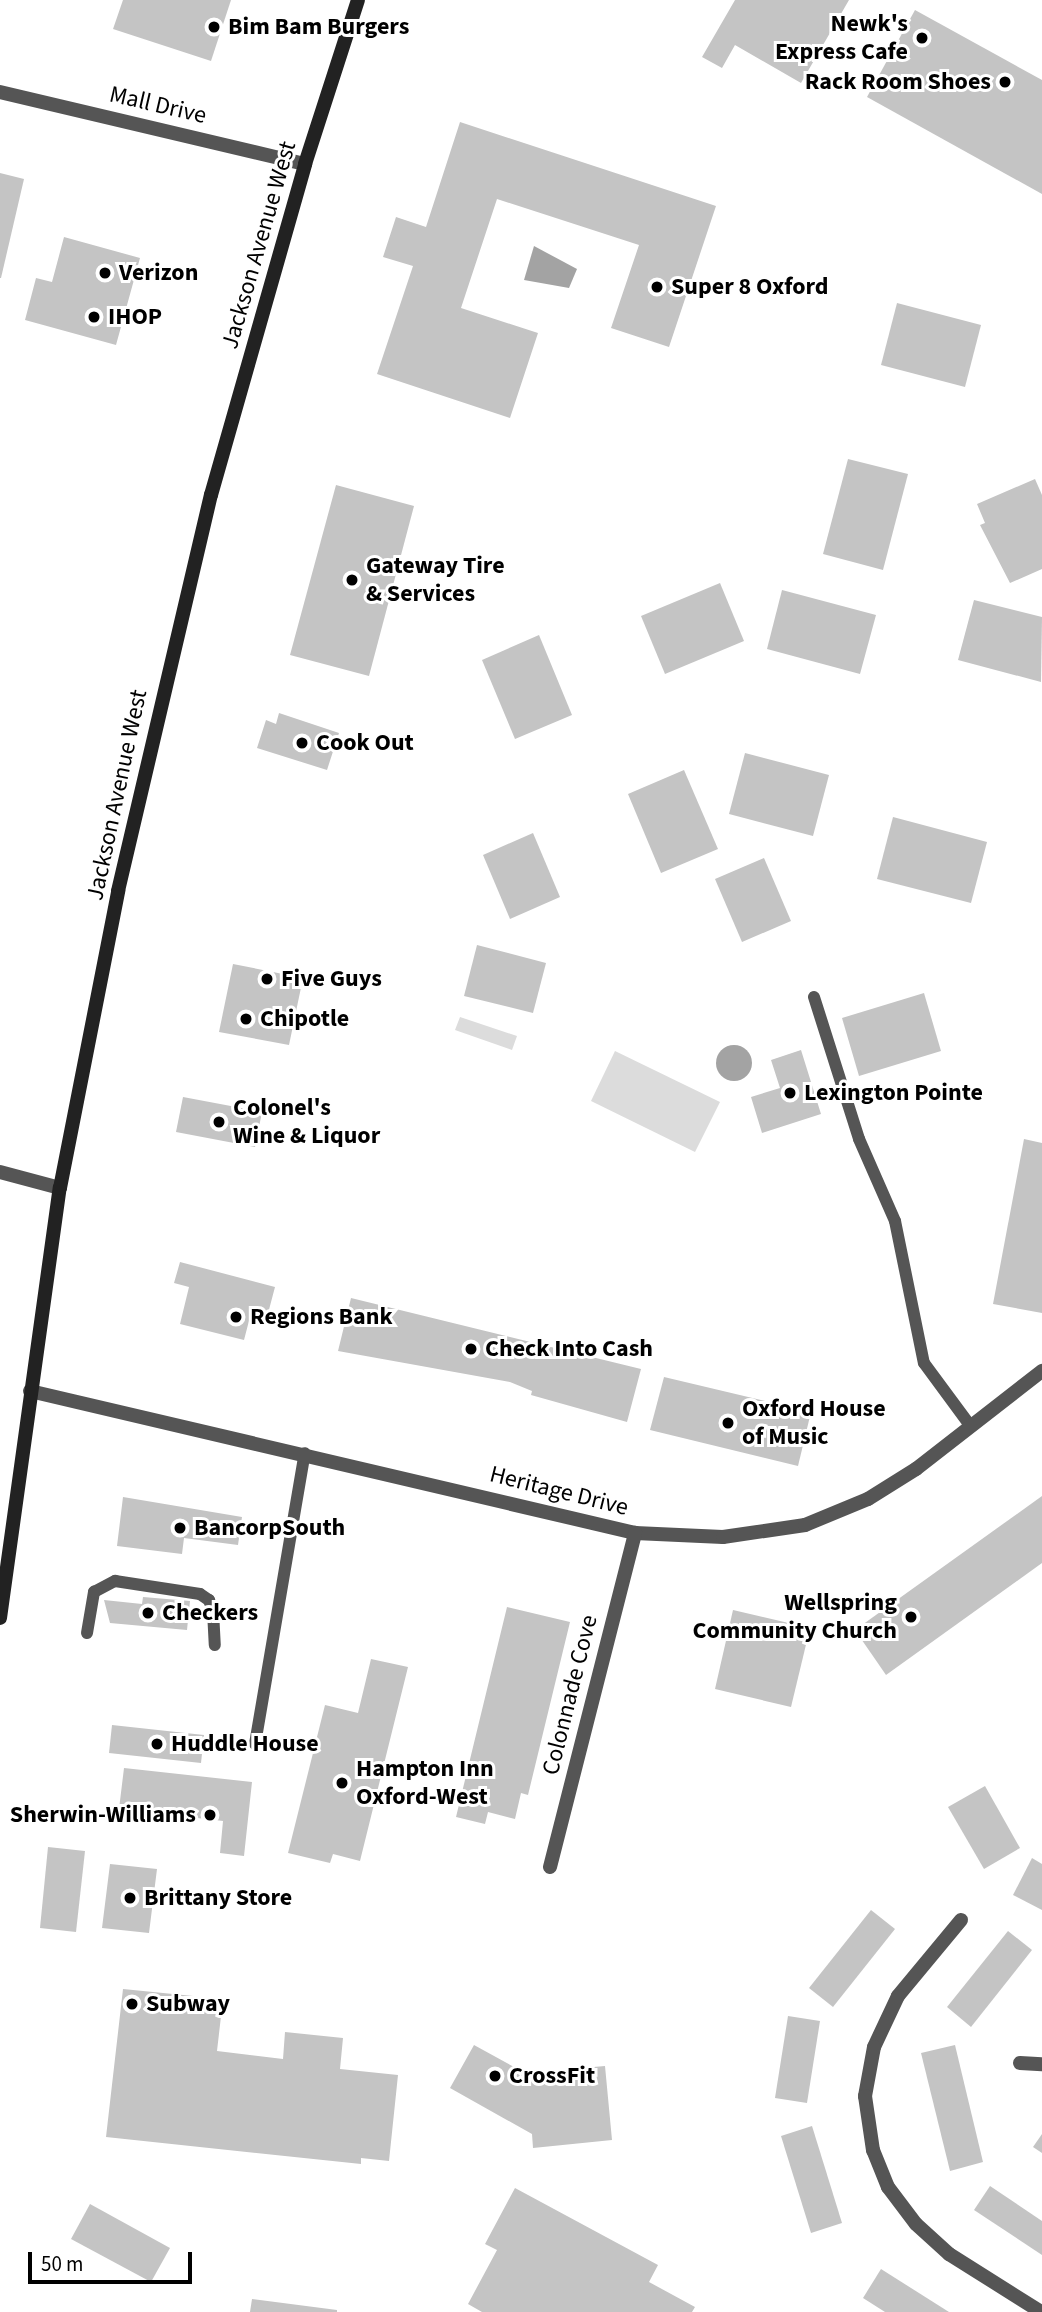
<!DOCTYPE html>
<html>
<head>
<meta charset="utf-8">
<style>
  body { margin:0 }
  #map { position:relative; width:1042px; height:2312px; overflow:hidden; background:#fff; font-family:"Source Sans 3",sans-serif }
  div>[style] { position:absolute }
  .green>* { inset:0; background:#dcdcdc }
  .water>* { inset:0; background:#a3a3a3 }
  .round { border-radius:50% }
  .building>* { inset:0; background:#c4c4c4 }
  .lane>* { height:12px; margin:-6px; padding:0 6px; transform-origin:6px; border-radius:6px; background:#555 }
  .street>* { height:14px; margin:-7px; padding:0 7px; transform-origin:7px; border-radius:7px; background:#555 }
  .secondary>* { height:14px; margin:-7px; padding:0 7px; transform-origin:7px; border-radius:7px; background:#222 }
  .dots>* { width:19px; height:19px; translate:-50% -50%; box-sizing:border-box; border:4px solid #fff; border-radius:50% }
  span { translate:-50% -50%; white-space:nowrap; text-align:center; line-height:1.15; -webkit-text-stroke:6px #fff; paint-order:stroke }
  .poi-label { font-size:24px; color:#000; font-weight:700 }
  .right { translate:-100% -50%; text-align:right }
  .left { translate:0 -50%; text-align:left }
  .street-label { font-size:24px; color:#000 }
  .scale { position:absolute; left:28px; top:2252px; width:164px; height:32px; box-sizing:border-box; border:4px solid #000; border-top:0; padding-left:9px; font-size:21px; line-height:24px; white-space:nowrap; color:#000; -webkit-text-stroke:5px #fff; paint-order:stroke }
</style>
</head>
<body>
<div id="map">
  <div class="green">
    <i style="clip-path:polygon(460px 1017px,517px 1036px,512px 1050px,455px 1030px)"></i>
    <i style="clip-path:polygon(615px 1051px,720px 1102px,695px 1152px,591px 1101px)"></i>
  </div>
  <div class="water">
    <i style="clip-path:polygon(534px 246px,577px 269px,569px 288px,524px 280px)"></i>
    <i class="round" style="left:716px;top:1045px;width:36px;height:36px"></i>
  </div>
  <div class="building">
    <i style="clip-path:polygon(123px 0,231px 0,211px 61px,113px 29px)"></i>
    <i style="clip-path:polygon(735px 0,849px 0,801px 83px,735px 45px,722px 68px,702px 57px)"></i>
    <i style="clip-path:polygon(915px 10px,1042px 80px,1042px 194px,867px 97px)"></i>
    <i style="clip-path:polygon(460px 122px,716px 206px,669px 347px,611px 328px,639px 245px,497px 199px,461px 308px,538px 333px,510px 418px,377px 374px,413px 266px,383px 257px,396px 217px,426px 227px)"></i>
    <i style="clip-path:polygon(0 173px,24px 179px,1px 278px,0 278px)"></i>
    <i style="clip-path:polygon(64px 237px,140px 258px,116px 345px,25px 320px,36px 278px,52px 282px)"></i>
    <i style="clip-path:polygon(897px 303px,981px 325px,965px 387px,881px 365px)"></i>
    <i style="clip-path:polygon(848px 459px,908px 474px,883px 570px,823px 554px)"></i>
    <i style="clip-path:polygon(1035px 479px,1042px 495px,1042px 569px,1010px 583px,980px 525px,985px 523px,977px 504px)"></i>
    <i style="clip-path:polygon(336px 485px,414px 506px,369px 676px,290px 655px)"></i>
    <i style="clip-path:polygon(720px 583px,744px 641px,665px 674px,641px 616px)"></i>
    <i style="clip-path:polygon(782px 590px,876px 615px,860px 674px,767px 649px)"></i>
    <i style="clip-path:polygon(974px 600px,1042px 617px,1041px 682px,958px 660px)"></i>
    <i style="clip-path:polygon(539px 635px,572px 715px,515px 739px,482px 660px)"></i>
    <i style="clip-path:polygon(279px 713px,339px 733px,327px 770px,257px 748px,266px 720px,276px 724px)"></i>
    <i style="clip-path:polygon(745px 753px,829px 775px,813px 836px,729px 814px)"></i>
    <i style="clip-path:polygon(684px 770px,718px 849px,661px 873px,628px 794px)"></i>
    <i style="clip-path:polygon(893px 817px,987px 842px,971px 903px,877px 879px)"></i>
    <i style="clip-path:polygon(533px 833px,560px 897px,510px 919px,483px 855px)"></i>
    <i style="clip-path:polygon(764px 858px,791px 921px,742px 942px,715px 879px)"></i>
    <i style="clip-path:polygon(477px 945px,546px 963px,533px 1013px,464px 996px)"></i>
    <i style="clip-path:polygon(233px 964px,303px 978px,289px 1045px,219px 1032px)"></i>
    <i style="clip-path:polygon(924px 993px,941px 1051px,859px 1076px,842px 1018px)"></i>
    <i style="clip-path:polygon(801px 1050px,821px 1114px,762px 1133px,751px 1097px,780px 1088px,771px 1060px)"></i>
    <i style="clip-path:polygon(183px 1097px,262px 1112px,255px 1147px,176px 1132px)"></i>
    <i style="clip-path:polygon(1024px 1139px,1042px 1143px,1042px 1313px,993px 1304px)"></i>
    <i style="clip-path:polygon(180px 1262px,275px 1287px,266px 1321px,250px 1317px,244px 1340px,180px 1324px,189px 1287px,174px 1283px)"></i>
    <i style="clip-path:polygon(351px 1298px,641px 1369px,627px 1422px,531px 1395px,532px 1391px,510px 1382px,338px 1351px)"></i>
    <i style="clip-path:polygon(664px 1377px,811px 1412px,798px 1466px,650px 1430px)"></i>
    <i style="clip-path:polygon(1042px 1496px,1042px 1563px,886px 1675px,855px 1630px)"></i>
    <i style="clip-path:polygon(123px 1497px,242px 1517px,238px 1545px,184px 1538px,182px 1554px,117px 1546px)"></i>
    <i style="clip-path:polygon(143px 1597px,190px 1601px,187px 1630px,110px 1623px,104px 1600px,142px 1604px)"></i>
    <i style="clip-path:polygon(507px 1607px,570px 1622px,528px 1795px,521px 1793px,515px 1819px,488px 1812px,485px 1824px,456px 1817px)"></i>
    <i style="clip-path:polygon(733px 1610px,810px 1628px,791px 1707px,715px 1689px)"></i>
    <i style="clip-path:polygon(371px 1659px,408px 1667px,360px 1861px,333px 1854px,330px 1863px,288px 1853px,325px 1705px,358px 1713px)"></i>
    <i style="clip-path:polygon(112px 1725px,204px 1735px,201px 1763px,109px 1753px)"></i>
    <i style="clip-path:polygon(124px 1768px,252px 1782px,244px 1856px,220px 1853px,223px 1821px,119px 1809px)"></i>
    <i style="clip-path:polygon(985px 1786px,1020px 1848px,984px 1869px,948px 1807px)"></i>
    <i style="clip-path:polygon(48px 1847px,85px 1851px,76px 1932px,40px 1928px)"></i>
    <i style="clip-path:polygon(1032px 1858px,1042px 1864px,1042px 1910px,1013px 1895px)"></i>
    <i style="clip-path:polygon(110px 1864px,157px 1869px,149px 1933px,102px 1928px)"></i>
    <i style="clip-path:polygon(871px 1910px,895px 1929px,833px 2007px,809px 1988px)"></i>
    <i style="clip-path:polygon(1008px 1931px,1032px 1950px,971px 2027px,947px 2007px)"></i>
    <i style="clip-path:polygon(123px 1989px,223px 1999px,217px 2051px,283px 2059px,285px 2032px,343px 2038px,340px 2069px,398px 2075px,389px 2161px,361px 2158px,361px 2164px,106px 2137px)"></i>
    <i style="clip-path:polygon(788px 2016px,820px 2021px,807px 2103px,775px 2098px)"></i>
    <i style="clip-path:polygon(474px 2045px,525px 2073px,605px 2066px,612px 2140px,533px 2148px,532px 2134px,450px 2088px)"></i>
    <i style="clip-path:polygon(955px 2045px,983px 2162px,950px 2171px,921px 2053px)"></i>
    <i style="clip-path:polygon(812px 2126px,842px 2223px,811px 2233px,781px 2136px)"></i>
    <i style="clip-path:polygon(1042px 2134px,1042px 2153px,1033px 2147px)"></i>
    <i style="clip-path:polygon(990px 2186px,1042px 2221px,1042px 2255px,974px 2210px)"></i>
    <i style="clip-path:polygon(515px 2188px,658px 2265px,649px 2282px,695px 2307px,692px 2312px,482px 2312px,468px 2304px,497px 2250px,485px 2244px)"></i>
    <i style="clip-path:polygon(90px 2204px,170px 2248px,151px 2282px,71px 2239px)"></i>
    <i style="clip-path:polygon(881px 2269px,949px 2312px,885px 2312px,863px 2298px)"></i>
    <i style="clip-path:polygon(252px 2299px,337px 2310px,337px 2312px,250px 2312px)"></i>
  </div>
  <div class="lane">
    <i style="left:814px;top:997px;width:149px;rotate:72.4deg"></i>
    <i style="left:859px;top:1139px;width:90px;rotate:66.3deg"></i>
    <i style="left:895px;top:1221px;width:145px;rotate:78.5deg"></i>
    <i style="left:924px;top:1363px;width:76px;rotate:53.6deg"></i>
    <i style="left:87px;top:1633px;width:42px;rotate:-80.3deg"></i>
    <i style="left:94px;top:1592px;width:24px;rotate:-28deg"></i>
    <i style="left:115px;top:1581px;width:86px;rotate:8.7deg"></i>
    <i style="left:200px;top:1594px;width:11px;rotate:34deg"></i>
    <i style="left:209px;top:1600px;width:12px;rotate:70deg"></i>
    <i style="left:213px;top:1611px;width:34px;rotate:87deg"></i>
    <i style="left:255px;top:1744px;width:295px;rotate:-80.3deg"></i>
  </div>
  <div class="street">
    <i style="left:0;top:92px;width:313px;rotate:13.3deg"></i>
    <i style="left:0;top:1172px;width:62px;rotate:14.9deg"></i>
    <i style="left:30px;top:1391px;width:621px;rotate:13.21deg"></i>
    <i style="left:635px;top:1533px;width:88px;rotate:2.6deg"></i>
    <i style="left:723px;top:1537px;width:83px;rotate:-8.3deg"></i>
    <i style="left:805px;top:1525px;width:68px;rotate:-22.4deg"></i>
    <i style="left:868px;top:1499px;width:57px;rotate:-32deg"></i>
    <i style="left:916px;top:1469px;width:160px;rotate:-37.9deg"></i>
    <i style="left:550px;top:1867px;width:345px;rotate:-75.7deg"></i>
    <i style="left:961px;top:1920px;width:99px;rotate:129.7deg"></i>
    <i style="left:898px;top:1996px;width:56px;rotate:115.2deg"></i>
    <i style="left:874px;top:2047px;width:50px;rotate:100.4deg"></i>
    <i style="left:865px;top:2096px;width:55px;rotate:81.6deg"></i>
    <i style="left:873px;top:2150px;width:40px;rotate:68deg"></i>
    <i style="left:888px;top:2187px;width:46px;rotate:52.9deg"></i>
    <i style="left:916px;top:2224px;width:45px;rotate:42.3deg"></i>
    <i style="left:949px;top:2254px;width:109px;rotate:32.2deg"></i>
    <i style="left:1020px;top:2063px;width:22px;rotate:3deg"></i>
  </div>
  <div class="secondary">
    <i style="left:0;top:1618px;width:434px;rotate:-82.1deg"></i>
    <i style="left:60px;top:1188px;width:303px;rotate:-78.9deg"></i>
    <i style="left:118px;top:891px;width:407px;rotate:-76.8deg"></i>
    <i style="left:211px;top:495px;width:344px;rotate:-74.1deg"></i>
    <i style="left:305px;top:164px;width:172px;rotate:-72.1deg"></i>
  </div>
  <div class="dots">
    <i style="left:214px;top:27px;background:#000"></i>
    <i style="left:922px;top:38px;background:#000"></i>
    <i style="left:1005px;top:82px;background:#000"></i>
    <i style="left:105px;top:273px;background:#000"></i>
    <i style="left:657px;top:287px;background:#000"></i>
    <i style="left:94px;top:317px;background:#000"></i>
    <i style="left:352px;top:580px;background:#000"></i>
    <i style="left:302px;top:743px;background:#000"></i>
    <i style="left:267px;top:979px;background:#000"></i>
    <i style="left:246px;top:1019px;background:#000"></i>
    <i style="left:790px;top:1093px;background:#000"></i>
    <i style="left:219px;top:1122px;background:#000"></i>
    <i style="left:236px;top:1317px;background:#000"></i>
    <i style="left:471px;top:1349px;background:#000"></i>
    <i style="left:728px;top:1423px;background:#000"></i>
    <i style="left:180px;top:1528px;background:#000"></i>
    <i style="left:148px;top:1613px;background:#000"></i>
    <i style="left:911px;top:1617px;background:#000"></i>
    <i style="left:157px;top:1744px;background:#000"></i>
    <i style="left:342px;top:1783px;background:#000"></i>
    <i style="left:210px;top:1815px;background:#000"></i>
    <i style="left:130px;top:1898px;background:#000"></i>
    <i style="left:132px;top:2004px;background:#000"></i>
    <i style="left:495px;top:2076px;background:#000"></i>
  </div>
  <div class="poi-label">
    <span class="right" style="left:908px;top:38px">Newk's<br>Express Cafe</span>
    <span class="left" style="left:228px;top:27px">Bim Bam Burgers</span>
    <span class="right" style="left:991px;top:82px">Rack Room Shoes</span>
    <span class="left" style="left:119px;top:273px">Verizon</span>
    <span class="left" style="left:671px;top:287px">Super 8 Oxford</span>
    <span class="left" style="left:108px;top:317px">IHOP</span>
    <span class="left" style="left:366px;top:580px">Gateway Tire<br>&amp; Services</span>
    <span class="left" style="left:316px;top:743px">Cook Out</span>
    <span class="left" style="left:281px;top:979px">Five Guys</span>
    <span class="left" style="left:260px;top:1019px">Chipotle</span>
    <span class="left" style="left:804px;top:1093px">Lexington Pointe</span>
    <span class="left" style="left:233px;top:1122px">Colonel's<br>Wine &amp; Liquor</span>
    <span class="left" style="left:250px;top:1317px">Regions Bank</span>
    <span class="left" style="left:485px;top:1349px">Check Into Cash</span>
    <span class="left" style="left:742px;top:1423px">Oxford House<br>of Music</span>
    <span class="left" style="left:194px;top:1528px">BancorpSouth</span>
    <span class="right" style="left:897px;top:1617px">Wellspring<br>Community Church</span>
    <span class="left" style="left:162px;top:1613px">Checkers</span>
    <span class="left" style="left:171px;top:1744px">Huddle House</span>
    <span class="left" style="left:356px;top:1783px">Hampton Inn<br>Oxford-West</span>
    <span class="right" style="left:196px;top:1815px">Sherwin-Williams</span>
    <span class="left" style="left:144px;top:1898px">Brittany Store</span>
    <span class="left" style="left:146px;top:2004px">Subway</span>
    <span class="left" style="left:509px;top:2076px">CrossFit</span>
  </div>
  <div class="street-label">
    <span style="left:158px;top:105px;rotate:13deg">Mall Drive</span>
    <span style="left:259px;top:245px;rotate:-74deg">Jackson Avenue West</span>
    <span style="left:117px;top:795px;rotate:-78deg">Jackson Avenue West</span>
    <span style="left:559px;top:1491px;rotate:14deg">Heritage Drive</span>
    <span style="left:570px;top:1695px;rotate:-76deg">Colonnade Cove</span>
  </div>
  <div class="scale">50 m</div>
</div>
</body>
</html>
